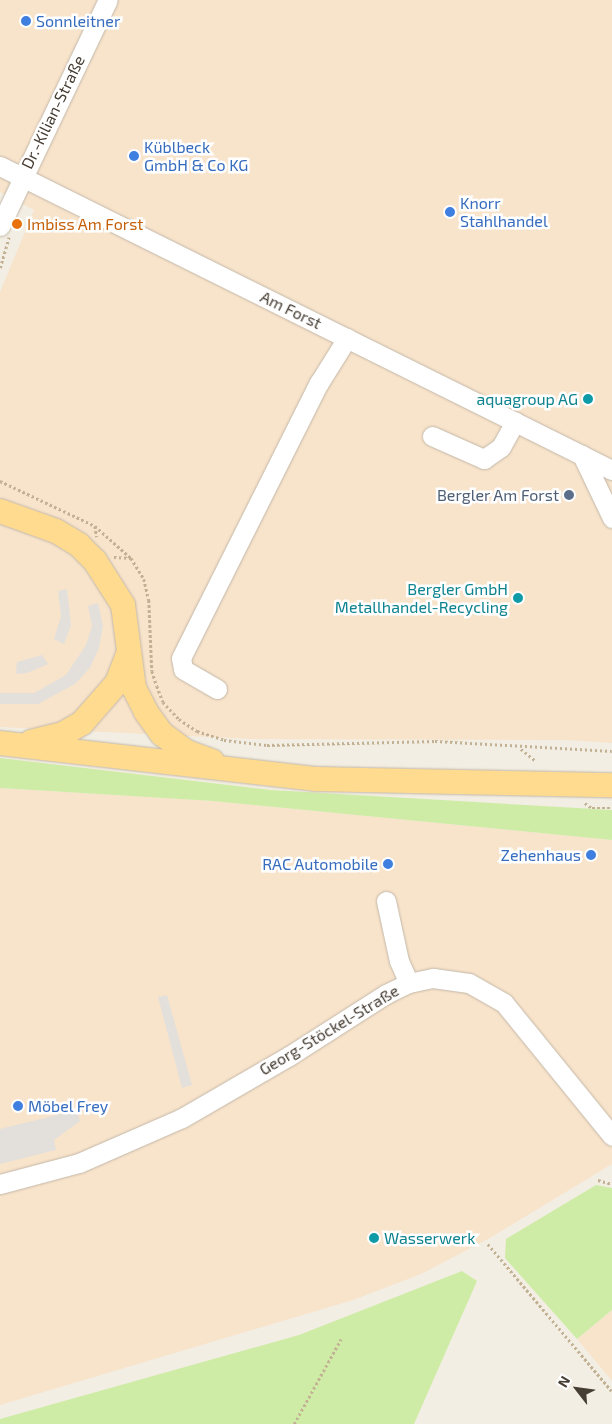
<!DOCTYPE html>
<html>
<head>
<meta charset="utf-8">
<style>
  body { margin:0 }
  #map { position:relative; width:612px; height:1424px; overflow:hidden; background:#f3eee3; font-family:"Exo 2",sans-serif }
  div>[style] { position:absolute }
  .commercial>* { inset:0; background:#f8e3cb }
  .green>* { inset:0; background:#cfeca7 }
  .parking>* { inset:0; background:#e3e0dc }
  .path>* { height:2.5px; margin-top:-1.25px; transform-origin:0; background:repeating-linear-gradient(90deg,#c3b194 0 2.5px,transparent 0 5px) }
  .roads { filter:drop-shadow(0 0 1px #c2b8a8) drop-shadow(0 0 1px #c2b8a8) }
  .minor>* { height:19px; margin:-9.5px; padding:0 9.5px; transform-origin:9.5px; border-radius:9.5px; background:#fff }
  .major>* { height:24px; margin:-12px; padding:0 12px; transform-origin:12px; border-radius:12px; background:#ffdb90 }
  .dots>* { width:14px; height:14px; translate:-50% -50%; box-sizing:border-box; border:2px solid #fff; border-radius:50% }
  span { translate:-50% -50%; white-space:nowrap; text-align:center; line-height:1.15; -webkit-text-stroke:5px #fff; paint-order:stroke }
  .shop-label { font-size:16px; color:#366cbe }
  .left { translate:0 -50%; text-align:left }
  .right { translate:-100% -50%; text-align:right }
  .street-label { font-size:16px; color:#463d33 }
  .food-label { font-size:16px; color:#c56008 }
  .culture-label { font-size:16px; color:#0d838f }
  .service-label { font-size:16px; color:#4e5e75 }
  .north { position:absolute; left:552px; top:1364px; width:50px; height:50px; -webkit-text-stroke:4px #fff; paint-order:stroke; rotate:300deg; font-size:14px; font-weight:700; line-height:20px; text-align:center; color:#463d33 }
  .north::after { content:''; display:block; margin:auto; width:18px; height:22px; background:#463d33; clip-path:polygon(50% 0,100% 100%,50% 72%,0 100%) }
</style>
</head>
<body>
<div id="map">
  <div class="commercial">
    <i style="clip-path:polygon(0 0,612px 0,612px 743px,568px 740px,252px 739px,0 727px,0 292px,34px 210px,0 192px)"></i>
    <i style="clip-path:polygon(0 788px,213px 801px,612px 840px,612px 1164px,488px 1239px,421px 1274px,353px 1300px,0 1405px)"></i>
    <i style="clip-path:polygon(612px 1310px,612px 1381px,577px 1339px)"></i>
  </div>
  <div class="green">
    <i style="clip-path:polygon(0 758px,271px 790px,612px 810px,612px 840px,213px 801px,0 788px)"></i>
    <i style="clip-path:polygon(596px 1185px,612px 1188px,612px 1310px,577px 1339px,505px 1258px,506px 1239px)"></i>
    <i style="clip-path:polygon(462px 1271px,477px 1281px,414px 1424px,0 1424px,0 1419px,299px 1335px)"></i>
  </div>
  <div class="parking">
    <i style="clip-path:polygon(67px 589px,71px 625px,64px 644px,54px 639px,61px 616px,58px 591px)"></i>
    <i style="clip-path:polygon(98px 603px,103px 626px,99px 648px,90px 668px,75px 684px,38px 704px,0 704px,0 693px,34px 693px,66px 675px,86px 645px,92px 626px,88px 606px)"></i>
    <i style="clip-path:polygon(42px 655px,48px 664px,27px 673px,16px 674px,17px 662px)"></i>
    <i style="clip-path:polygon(167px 995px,192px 1085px,182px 1088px,158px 997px)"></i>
    <i style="clip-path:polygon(77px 1110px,80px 1121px,54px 1140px,56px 1150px,0 1164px,0 1129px)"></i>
  </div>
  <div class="path">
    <i style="left:0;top:268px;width:32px;rotate:-74deg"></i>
    <i style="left:0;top:481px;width:105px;rotate:25.3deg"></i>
    <i style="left:95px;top:526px;width:48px;rotate:41.6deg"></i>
    <i style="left:131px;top:558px;width:25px;rotate:58deg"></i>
    <i style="left:144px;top:579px;width:22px;rotate:77deg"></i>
    <i style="left:149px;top:600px;width:71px;rotate:87.6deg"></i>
    <i style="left:152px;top:671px;width:16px;rotate:72deg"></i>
    <i style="left:157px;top:686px;width:17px;rotate:69deg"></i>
    <i style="left:163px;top:702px;width:23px;rotate:47deg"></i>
    <i style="left:179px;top:719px;width:22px;rotate:34deg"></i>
    <i style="left:197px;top:731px;width:28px;rotate:18deg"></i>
    <i style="left:224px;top:740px;width:43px;rotate:6.6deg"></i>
    <i style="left:267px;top:745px;width:168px;rotate:-1.4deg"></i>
    <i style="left:435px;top:741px;width:177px;rotate:3.2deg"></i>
    <i style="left:95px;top:526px;width:11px;rotate:80deg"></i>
    <i style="left:114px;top:557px;width:17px;rotate:3deg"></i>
    <i style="left:521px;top:749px;width:19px;rotate:39deg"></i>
    <i style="left:585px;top:803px;width:9px;rotate:36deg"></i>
    <i style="left:592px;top:808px;width:20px"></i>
    <i style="left:598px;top:1180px;width:15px;rotate:16deg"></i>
    <i style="left:488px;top:1244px;width:192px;rotate:49.9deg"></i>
    <i style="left:294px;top:1424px;width:97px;rotate:-61.1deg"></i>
  </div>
  <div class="roads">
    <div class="minor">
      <i style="left:0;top:166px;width:683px;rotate:26.42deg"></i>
      <i style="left:0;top:226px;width:250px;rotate:-64.5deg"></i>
      <i style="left:432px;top:436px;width:57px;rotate:23.9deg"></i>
      <i style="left:484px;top:459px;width:21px;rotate:-35deg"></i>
      <i style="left:501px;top:447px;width:29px;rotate:-61deg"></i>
      <i style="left:582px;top:455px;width:70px;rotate:64.5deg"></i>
      <i style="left:217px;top:689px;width:39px;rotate:-150deg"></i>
      <i style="left:183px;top:669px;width:11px;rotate:-100deg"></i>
      <i style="left:181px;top:658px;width:308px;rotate:-63.4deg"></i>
      <i style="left:319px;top:383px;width:53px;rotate:-58.1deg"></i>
      <i style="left:386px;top:901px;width:61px;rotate:77.8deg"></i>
      <i style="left:399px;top:961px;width:24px;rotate:66deg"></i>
      <i style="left:0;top:1184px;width:82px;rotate:-14.9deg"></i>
      <i style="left:79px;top:1163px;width:112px;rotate:-23.6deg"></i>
      <i style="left:182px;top:1118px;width:124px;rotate:-30.1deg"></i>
      <i style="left:289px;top:1056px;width:115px;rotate:-32.6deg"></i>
      <i style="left:386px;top:994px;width:25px;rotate:-26deg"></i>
      <i style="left:409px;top:983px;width:25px;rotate:-12deg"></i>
      <i style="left:433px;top:978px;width:36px;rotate:8deg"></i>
      <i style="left:469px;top:983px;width:40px;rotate:29.7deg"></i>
      <i style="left:504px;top:1003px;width:171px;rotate:50.9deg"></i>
    </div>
    <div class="major">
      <i style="left:0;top:511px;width:59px;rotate:19.7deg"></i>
      <i style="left:56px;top:531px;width:27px;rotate:31deg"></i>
      <i style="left:79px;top:545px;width:23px;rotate:45deg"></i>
      <i style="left:95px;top:561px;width:52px;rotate:57.5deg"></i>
      <i style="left:123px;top:605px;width:84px;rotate:82.5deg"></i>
      <i style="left:134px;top:688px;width:27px;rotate:63deg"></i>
      <i style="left:146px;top:712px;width:27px;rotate:54deg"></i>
      <i style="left:162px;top:734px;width:31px;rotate:36deg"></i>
      <i style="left:187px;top:752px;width:27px;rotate:20deg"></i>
      <i style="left:31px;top:742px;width:33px;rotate:-14deg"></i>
      <i style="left:63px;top:734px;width:22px;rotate:-30deg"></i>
      <i style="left:82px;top:723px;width:53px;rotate:-48.8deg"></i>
      <i style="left:117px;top:683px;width:30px;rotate:-69deg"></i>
      <i style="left:0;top:743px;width:318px;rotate:6.5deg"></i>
      <i style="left:316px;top:779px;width:296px;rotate:1.2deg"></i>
    </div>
  </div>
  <div class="dots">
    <i style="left:26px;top:21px;background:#3f7fe0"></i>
    <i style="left:134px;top:156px;background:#3f7fe0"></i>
    <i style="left:450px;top:212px;background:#3f7fe0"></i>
    <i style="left:17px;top:224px;background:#e8710a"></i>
    <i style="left:588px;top:399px;background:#0f9aa8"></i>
    <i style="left:569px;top:495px;background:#5c6f8a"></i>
    <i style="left:518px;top:598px;background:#0f9aa8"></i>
    <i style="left:591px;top:855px;background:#3f7fe0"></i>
    <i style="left:388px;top:864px;background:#3f7fe0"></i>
    <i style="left:18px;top:1106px;background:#3f7fe0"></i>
    <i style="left:374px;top:1238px;background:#0f9aa8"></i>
  </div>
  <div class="shop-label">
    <span class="left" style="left:36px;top:21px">Sonnleitner</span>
    <span class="left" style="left:144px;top:156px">Küblbeck<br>GmbH &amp; Co KG</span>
    <span class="left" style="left:460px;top:212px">Knorr<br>Stahlhandel</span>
    <span class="right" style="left:581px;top:855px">Zehenhaus</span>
    <span class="right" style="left:378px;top:864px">RAC Automobile</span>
    <span class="left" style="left:28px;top:1106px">Möbel Frey</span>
  </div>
  <div class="street-label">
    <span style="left:53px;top:112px;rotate:-64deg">Dr.-Kilian-Straße</span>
    <span style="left:291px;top:310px;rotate:26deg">Am Forst</span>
    <span style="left:329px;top:1030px;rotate:-31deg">Georg-Stöckel-Straße</span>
  </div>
  <div class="food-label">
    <span class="left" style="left:27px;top:224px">Imbiss Am Forst</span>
  </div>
  <div class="culture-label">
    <span class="right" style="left:578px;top:399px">aquagroup AG</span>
    <span class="right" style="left:508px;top:598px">Bergler GmbH<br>Metallhandel-Recycling</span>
    <span class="left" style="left:384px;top:1238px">Wasserwerk</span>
  </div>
  <div class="service-label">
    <span class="right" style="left:559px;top:495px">Bergler Am Forst</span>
  </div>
  <div class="north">N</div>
</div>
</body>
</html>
